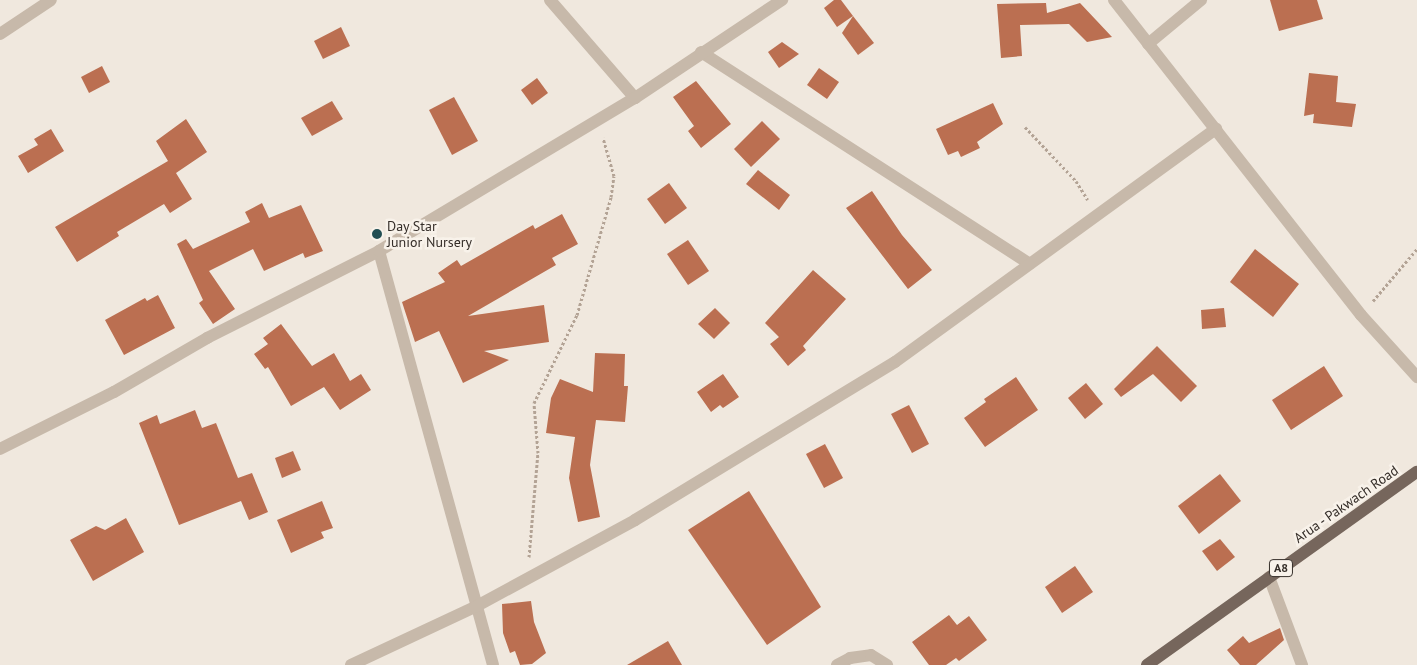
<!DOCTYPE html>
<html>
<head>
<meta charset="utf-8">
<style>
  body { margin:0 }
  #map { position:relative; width:1417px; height:665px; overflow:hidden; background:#f0e8de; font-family:"PT Sans",sans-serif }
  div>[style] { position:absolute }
  .building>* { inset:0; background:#bb6f51 }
  .path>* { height:3px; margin-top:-1.5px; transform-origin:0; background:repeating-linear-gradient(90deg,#b3a395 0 2.5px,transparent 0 5px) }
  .minor>* { height:12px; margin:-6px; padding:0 6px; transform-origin:6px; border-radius:6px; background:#c7b9aa }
  .primary>* { height:12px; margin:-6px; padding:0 6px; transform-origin:6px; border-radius:6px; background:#76665c }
  .dots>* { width:14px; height:14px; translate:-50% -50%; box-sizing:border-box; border:2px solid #f8f2ea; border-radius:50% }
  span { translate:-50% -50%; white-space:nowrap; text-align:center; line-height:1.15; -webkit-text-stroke:5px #f8f2ea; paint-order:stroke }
  .shield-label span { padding:1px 4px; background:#f8f2ea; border:1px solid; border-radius:4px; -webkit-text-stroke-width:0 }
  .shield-label { font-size:12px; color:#352e29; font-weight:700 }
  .poi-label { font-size:14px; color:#352e29 }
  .left { translate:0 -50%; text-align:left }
  .street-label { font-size:14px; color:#352e29 }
</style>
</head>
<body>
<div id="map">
  <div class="building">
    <i style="clip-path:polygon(834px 0,841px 0,853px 16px,837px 27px,824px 8px)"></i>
    <i style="clip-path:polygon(1270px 0,1317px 0,1323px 19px,1279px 31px)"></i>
    <i style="clip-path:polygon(1046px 3px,1047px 13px,1080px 3px,1112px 37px,1087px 42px,1069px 24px,1020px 25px,1022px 56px,1001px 58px,997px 4px)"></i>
    <i style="clip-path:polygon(853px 16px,874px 43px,858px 55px,842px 33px)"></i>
    <i style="clip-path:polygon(341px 27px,350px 46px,323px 59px,314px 41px)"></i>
    <i style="clip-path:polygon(782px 42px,799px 54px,779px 68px,768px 52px)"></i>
    <i style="clip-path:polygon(102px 66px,110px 82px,89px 93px,81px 77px)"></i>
    <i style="clip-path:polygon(819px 68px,839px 82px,827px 99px,807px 85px)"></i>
    <i style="clip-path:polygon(1309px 73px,1338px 76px,1336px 102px,1356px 104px,1352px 127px,1313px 123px,1314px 114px,1304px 116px)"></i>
    <i style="clip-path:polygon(537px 78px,548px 93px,532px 105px,521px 90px)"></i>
    <i style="clip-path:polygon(696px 81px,731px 124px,701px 148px,688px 131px,694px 126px,673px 97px)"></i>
    <i style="clip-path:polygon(454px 97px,478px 141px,452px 155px,429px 110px)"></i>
    <i style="clip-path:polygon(332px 101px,343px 119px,312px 136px,301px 118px)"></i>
    <i style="clip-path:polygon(993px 103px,1003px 124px,977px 142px,980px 148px,961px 157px,958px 151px,948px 155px,936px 129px)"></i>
    <i style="clip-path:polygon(186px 119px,207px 152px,176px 173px,192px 199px,170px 213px,164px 204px,117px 232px,119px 236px,77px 262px,55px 227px,168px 161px,156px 141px)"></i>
    <i style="clip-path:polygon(762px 121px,780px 139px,751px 167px,734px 149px)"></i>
    <i style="clip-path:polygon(51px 129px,64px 151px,28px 173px,18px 156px,38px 145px,34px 139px)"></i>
    <i style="clip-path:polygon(758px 170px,790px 195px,779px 210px,746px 184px)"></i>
    <i style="clip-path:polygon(669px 183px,687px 208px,665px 224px,647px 199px)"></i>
    <i style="clip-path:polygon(872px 191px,902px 235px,932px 270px,908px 289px,846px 208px)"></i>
    <i style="clip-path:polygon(262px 203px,269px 218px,301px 205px,323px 251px,305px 258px,303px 253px,264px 271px,253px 249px,209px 271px,235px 309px,213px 324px,199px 303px,203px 300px,177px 244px,186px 239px,193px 249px,250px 222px,245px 212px)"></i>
    <i style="clip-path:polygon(562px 214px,578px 244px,552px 258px,556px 265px,468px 316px,544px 305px,549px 342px,484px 351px,509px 360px,463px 383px,439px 331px,415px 342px,402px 302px,445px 282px,438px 273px,457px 260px,461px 266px,533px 225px,535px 229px)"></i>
    <i style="clip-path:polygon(688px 240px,709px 271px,688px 285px,667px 254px)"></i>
    <i style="clip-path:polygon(1255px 249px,1299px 284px,1273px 317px,1230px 282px)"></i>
    <i style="clip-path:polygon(813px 270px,846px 299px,803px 346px,806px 350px,788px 366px,770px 344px,779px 337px,765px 323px)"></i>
    <i style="clip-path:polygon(158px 295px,175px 328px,124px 355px,105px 320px,145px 298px,147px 301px)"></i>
    <i style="clip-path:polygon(715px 308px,730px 323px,714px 339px,698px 324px)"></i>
    <i style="clip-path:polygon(1224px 308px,1226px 327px,1202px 329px,1201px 310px)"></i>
    <i style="clip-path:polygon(281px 324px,312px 366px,334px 353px,350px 381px,361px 374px,371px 390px,340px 410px,324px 387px,291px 406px,268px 367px,265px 369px,254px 354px,268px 344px,263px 338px)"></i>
    <i style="clip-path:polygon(1157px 346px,1197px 386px,1181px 402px,1153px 374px,1121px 397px,1114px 389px)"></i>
    <i style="clip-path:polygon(595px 353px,625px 354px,624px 386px,628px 386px,625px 422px,596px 420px,590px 465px,600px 517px,578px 522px,569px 478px,575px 437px,546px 433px,551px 398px,560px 379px,593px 392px)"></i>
    <i style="clip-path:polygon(1324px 366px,1343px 396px,1291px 430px,1272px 400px)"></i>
    <i style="clip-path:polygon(723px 374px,739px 397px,723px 408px,720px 405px,711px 412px,697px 392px)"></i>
    <i style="clip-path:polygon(1016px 377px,1038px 410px,985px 447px,964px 418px,986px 402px,984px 399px)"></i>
    <i style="clip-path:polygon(1086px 383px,1103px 404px,1085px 419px,1068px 398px)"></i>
    <i style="clip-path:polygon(909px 405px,929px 444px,912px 453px,891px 414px)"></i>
    <i style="clip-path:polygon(195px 410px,202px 428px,216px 423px,238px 478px,252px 473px,268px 512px,249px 520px,241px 501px,179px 525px,139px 423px,157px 415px,160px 424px)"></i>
    <i style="clip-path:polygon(825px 444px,843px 478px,824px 488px,806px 454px)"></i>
    <i style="clip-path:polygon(293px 451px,301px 470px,282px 478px,275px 458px)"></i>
    <i style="clip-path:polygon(1220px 474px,1241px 501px,1199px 534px,1178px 506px)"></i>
    <i style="clip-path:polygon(749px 491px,821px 607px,767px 645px,688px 530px)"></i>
    <i style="clip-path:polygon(322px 501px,333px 528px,321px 532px,324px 538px,291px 553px,277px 520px)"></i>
    <i style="clip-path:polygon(126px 518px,144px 552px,93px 581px,70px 540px,96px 526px,105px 530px)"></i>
    <i style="clip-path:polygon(1220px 539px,1235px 557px,1217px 571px,1202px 551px)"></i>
    <i style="clip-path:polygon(1075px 566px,1093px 592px,1062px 613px,1045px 587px)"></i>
    <i style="clip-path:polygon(531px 601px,534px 622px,546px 653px,532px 664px,520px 665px,515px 651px,510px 653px,503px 633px,502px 604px)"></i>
    <i style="clip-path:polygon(949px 615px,957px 625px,969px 616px,987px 640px,959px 661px,956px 658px,946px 665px,929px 665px,912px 642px)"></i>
    <i style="clip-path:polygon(1280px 628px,1284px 640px,1256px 665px,1240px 665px,1227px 650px,1243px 636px,1249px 643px)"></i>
    <i style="clip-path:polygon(668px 641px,682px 665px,627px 665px)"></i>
  </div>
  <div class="path">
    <i style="left:1025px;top:127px;width:74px;rotate:46.6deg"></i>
    <i style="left:1076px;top:181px;width:22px;rotate:58deg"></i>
    <i style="left:1373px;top:301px;width:68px;rotate:-49.8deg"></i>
    <i style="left:529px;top:557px;width:104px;rotate:-85.1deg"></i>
    <i style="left:538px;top:453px;width:50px;rotate:-94.6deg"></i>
    <i style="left:534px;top:403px;width:98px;rotate:-64deg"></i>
    <i style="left:577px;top:315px;width:123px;rotate:-73.9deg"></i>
    <i style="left:611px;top:197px;width:21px;rotate:-82deg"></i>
    <i style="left:614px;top:176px;width:40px;rotate:-106deg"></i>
  </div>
  <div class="minor">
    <i style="left:550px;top:0;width:130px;rotate:49.1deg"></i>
    <i style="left:1114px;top:0;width:400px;rotate:51.9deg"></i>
    <i style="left:1361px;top:315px;width:84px;rotate:47.9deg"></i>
    <i style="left:0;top:34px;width:61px;rotate:-33.7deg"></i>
    <i style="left:1148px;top:44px;width:69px;rotate:-39.7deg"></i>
    <i style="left:701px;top:52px;width:391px;rotate:32.8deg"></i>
    <i style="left:379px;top:251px;width:429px;rotate:74.6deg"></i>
    <i style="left:0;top:449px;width:127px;rotate:-26.6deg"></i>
    <i style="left:114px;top:392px;width:108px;rotate:-30.1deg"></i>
    <i style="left:207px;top:338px;width:193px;rotate:-26.8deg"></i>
    <i style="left:379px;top:251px;width:298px;rotate:-30.9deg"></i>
    <i style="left:635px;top:98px;width:177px;rotate:-33.7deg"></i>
    <i style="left:1269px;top:577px;width:94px;rotate:69.4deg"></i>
    <i style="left:351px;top:665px;width:137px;rotate:-25.1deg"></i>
    <i style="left:475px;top:607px;width:182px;rotate:-28.5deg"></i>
    <i style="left:635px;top:520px;width:304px;rotate:-31.3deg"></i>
    <i style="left:895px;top:362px;width:397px;rotate:-36deg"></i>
    <i style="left:837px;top:665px;width:15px;rotate:-28deg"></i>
    <i style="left:850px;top:658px;width:21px;rotate:-8deg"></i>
    <i style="left:871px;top:655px;width:19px;rotate:32deg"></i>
  </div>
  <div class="primary">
    <i style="left:1147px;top:665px;width:332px;rotate:-35.6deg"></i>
  </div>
  <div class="dots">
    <i style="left:377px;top:234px;background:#224e53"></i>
  </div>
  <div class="shield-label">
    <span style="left:1281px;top:568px">A8</span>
  </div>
  <div class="poi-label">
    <span class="left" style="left:387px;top:234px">Day Star<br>Junior Nursery</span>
  </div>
  <div class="street-label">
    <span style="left:1346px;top:504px;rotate:-35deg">Arua - Pakwach Road</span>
  </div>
</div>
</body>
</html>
